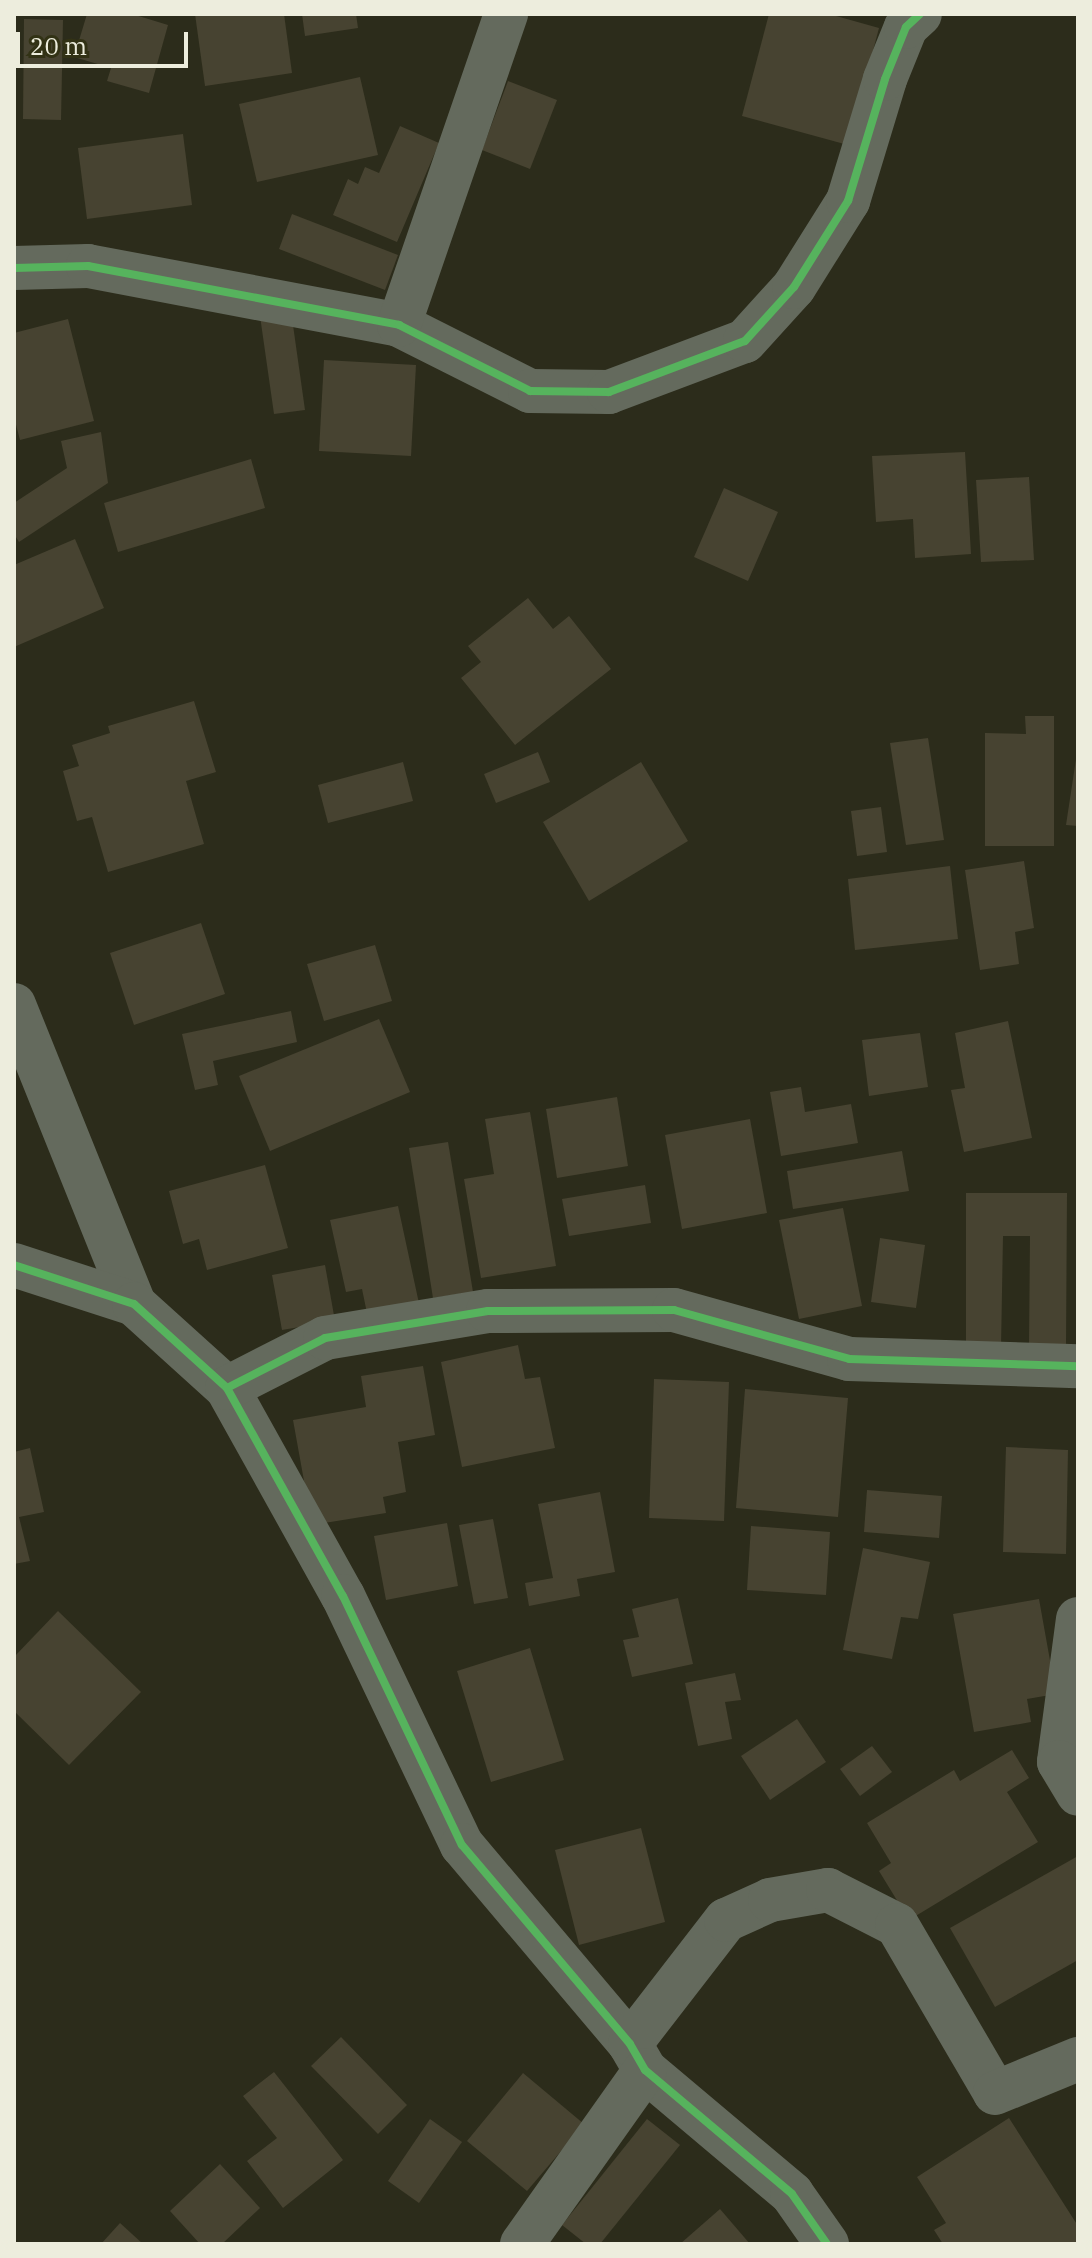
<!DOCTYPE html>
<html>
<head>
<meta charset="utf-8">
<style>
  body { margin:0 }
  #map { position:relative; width:1092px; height:2258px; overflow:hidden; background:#2c2c1b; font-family:"IBM Plex Serif",serif }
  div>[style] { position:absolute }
  .building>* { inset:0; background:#474331 }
  .minor>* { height:44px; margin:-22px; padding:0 22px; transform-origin:22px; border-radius:22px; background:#646a5d }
  .cycleway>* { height:8px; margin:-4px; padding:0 4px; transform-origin:4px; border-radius:4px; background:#56b35d }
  span { translate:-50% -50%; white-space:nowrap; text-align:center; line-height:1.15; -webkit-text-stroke:6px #323215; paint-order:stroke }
  .frame { position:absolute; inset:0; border:16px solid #ededdd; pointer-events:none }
  .scale { position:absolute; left:16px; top:32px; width:172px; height:36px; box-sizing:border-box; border:4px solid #ededdd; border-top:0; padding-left:10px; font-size:24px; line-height:28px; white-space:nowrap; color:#ededdd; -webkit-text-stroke:6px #323215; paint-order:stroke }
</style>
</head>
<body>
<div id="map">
  <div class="building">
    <i style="clip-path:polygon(87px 14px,132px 14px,168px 25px,149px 93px,107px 81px,111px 68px,74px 57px)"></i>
    <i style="clip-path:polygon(195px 14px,284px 14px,292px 73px,205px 86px)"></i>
    <i style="clip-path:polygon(302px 14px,356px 14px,358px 28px,305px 36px)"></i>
    <i style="clip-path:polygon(769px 14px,829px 14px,879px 28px,848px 145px,742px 116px)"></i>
    <i style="clip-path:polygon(24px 19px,63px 20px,61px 120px,23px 119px)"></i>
    <i style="clip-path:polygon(360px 77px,378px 155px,257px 182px,239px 104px)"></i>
    <i style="clip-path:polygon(508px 81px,557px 100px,530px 169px,482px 150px)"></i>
    <i style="clip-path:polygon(400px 126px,439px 143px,397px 242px,333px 215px,348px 179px,358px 184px,365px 167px,379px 173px)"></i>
    <i style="clip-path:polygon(183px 134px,192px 205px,87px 219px,78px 148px)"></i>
    <i style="clip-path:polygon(292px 214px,398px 255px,385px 290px,279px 249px)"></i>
    <i style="clip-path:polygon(291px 311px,305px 410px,274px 414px,260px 316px)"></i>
    <i style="clip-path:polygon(68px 319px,94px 421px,20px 440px,14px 417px,14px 333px)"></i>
    <i style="clip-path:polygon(324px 360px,416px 365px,411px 456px,319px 451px)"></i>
    <i style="clip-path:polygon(101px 432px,108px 483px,19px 542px,14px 534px,14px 503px,67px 468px,61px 441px)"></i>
    <i style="clip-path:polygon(965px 452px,971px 554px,915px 558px,913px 519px,876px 522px,872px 456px)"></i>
    <i style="clip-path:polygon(251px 459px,265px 508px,118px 552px,104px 503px)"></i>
    <i style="clip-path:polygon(1029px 477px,1034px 560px,981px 562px,976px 480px)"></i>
    <i style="clip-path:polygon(724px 488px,778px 512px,748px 581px,694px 557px)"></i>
    <i style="clip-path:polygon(75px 539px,104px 608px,14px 647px,14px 565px)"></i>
    <i style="clip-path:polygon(528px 598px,553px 629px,569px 616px,611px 669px,515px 745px,461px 678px,481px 662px,468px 646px)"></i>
    <i style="clip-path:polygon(194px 701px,216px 772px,186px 781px,204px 844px,108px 872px,92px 817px,77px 821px,63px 771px,79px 766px,72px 745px,110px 733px,108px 726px)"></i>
    <i style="clip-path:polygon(1025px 716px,1054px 716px,1054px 846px,985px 846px,985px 733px,1026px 734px)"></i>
    <i style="clip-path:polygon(928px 738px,944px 840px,906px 845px,890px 743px)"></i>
    <i style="clip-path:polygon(1078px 746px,1078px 826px,1066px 825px)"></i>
    <i style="clip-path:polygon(538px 752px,550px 782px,496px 803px,484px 774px)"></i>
    <i style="clip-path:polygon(403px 762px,413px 801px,328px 823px,318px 785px)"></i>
    <i style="clip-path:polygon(641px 762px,688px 841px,589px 901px,543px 822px)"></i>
    <i style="clip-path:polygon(881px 807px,887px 852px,857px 856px,851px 811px)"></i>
    <i style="clip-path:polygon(1024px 861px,1034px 928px,1015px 932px,1019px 964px,980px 970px,965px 870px)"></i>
    <i style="clip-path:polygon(950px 866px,958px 939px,855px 950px,848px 879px)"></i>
    <i style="clip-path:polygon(201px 923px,225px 994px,134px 1025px,110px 953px)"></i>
    <i style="clip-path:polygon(375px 945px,392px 1001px,324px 1021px,307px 964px)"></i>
    <i style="clip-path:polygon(291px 1011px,297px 1042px,213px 1061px,218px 1085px,195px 1090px,182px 1034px)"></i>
    <i style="clip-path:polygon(379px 1019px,410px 1092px,270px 1151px,239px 1076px)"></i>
    <i style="clip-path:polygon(1008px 1021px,1032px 1138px,964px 1152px,951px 1090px,965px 1088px,955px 1033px)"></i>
    <i style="clip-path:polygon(920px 1033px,928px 1087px,869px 1096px,862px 1040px)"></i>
    <i style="clip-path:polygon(801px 1087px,805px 1112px,851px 1104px,858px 1143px,781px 1156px,770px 1092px)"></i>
    <i style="clip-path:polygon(617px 1097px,628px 1166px,557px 1178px,546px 1109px)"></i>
    <i style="clip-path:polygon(530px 1112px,556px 1266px,481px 1278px,464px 1179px,494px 1174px,485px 1119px)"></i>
    <i style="clip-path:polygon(750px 1119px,767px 1213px,682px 1229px,665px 1135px)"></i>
    <i style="clip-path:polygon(448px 1142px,473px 1292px,433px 1298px,409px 1148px)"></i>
    <i style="clip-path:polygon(902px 1151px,909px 1191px,793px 1209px,787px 1171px)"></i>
    <i style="clip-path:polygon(265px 1165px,288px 1248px,207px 1270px,199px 1239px,183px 1244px,169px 1191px)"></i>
    <i style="clip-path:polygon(645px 1185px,651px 1223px,569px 1236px,562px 1199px)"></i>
    <i style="clip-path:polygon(966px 1193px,1067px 1193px,1066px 1349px,1029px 1348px,1030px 1236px,1003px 1236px,1001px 1348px,966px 1348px)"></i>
    <i style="clip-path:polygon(398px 1206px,420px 1308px,368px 1318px,362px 1289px,346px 1292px,330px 1220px)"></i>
    <i style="clip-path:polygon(843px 1208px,862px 1306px,799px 1319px,779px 1220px)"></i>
    <i style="clip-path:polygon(880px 1238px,925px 1245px,916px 1308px,871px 1302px)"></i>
    <i style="clip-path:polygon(325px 1265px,335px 1321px,282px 1330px,272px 1275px)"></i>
    <i style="clip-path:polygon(518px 1345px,525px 1379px,540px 1377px,555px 1448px,462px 1467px,441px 1362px)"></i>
    <i style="clip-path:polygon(423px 1366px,435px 1435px,398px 1442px,406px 1492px,383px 1497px,386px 1513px,312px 1525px,293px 1420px,366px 1407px,361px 1376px)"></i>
    <i style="clip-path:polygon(654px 1379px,729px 1382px,724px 1521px,649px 1518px)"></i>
    <i style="clip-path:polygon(745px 1389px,848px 1398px,838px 1517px,736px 1508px)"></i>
    <i style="clip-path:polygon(1006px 1447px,1068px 1450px,1066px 1554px,1003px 1552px)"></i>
    <i style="clip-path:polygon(30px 1448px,44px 1512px,19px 1517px,30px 1561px,14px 1564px,14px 1452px)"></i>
    <i style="clip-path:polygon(867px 1490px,942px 1496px,939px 1538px,864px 1532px)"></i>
    <i style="clip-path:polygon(600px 1492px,615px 1572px,577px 1579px,580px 1596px,529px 1606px,525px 1583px,553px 1578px,538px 1504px)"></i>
    <i style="clip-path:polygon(493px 1519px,508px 1598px,474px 1604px,459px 1525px)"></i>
    <i style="clip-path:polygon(447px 1523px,458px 1586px,386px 1600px,374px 1536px)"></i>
    <i style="clip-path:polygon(751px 1526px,830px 1532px,826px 1595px,747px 1590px)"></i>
    <i style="clip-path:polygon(863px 1548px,930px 1562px,918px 1619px,901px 1617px,892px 1659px,843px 1650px)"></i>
    <i style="clip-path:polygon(678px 1598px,693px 1664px,632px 1677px,623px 1640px,639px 1637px,632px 1609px)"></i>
    <i style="clip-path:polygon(1039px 1599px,1056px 1694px,1027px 1699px,1031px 1722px,974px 1732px,953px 1614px)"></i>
    <i style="clip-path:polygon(58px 1611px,141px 1692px,69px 1765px,14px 1711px,14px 1657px)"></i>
    <i style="clip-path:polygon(530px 1648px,564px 1760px,491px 1782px,457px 1671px)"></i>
    <i style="clip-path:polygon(735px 1673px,741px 1700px,725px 1702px,732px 1739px,698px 1746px,685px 1683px)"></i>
    <i style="clip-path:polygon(797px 1719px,826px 1762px,770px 1800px,741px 1756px)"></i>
    <i style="clip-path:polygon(872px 1746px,892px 1772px,860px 1796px,840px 1769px)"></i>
    <i style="clip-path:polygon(1012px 1750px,1029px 1778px,1007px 1792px,1038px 1842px,909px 1920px,879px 1871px,891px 1863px,867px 1823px,954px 1770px,960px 1781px)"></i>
    <i style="clip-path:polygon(641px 1828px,665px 1922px,579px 1945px,555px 1850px)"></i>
    <i style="clip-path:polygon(1078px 1856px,1078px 1960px,995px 2007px,950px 1928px)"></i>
    <i style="clip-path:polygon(341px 2037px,407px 2105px,378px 2134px,311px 2066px)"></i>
    <i style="clip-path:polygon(274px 2072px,343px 2160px,283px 2208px,247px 2161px,277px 2138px,243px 2096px)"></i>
    <i style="clip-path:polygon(523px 2073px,584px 2124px,527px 2191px,467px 2141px)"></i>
    <i style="clip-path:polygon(1009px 2118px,1078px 2226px,1078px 2244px,943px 2244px,934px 2230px,946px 2223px,917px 2177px)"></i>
    <i style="clip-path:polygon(430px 2119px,462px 2142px,419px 2203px,388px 2181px)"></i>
    <i style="clip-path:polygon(647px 2119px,680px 2145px,600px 2244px,586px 2244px,562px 2225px)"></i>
    <i style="clip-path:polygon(220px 2164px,260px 2208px,222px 2244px,200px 2244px,170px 2211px)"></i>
    <i style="clip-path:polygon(720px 2209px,750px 2244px,680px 2244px)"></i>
    <i style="clip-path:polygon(120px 2223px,143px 2244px,101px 2244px)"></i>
  </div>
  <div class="minor">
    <i style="left:14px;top:268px;width:74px;rotate:-1.5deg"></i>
    <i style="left:88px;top:266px;width:317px;rotate:10.7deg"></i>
    <i style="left:399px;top:325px;width:147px;rotate:26.7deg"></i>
    <i style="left:530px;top:391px;width:79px;rotate:0.7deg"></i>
    <i style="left:609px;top:392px;width:145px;rotate:-20.6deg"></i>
    <i style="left:745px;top:341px;width:73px;rotate:-47.8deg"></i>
    <i style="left:794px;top:287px;width:102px;rotate:-57.9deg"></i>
    <i style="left:848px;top:201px;width:127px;rotate:-73.1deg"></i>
    <i style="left:885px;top:79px;width:56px;rotate:-68deg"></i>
    <i style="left:906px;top:27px;width:19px;rotate:-43deg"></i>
    <i style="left:399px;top:325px;width:329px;rotate:-71deg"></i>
    <i style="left:14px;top:1005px;width:322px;rotate:68.1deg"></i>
    <i style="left:14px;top:1265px;width:126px;rotate:18deg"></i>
    <i style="left:134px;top:1304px;width:125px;rotate:42.1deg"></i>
    <i style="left:227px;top:1388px;width:238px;rotate:60.9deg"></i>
    <i style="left:343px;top:1596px;width:276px;rotate:64.5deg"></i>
    <i style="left:462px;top:1845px;width:260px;rotate:49.8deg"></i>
    <i style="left:630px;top:2044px;width:30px;rotate:60deg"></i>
    <i style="left:645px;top:2070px;width:192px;rotate:40.1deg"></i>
    <i style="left:792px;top:2194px;width:61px;rotate:55deg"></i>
    <i style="left:227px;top:1388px;width:110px;rotate:-27deg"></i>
    <i style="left:325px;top:1338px;width:165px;rotate:-9.4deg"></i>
    <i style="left:488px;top:1311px;width:186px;rotate:-0.3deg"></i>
    <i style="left:674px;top:1310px;width:182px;rotate:15.6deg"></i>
    <i style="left:849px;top:1359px;width:229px;rotate:1.8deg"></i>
    <i style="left:1078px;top:1619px;width:144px;rotate:97.6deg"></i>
    <i style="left:1059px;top:1762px;width:37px;rotate:59deg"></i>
    <i style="left:630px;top:2044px;width:157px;rotate:-52.3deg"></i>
    <i style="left:726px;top:1920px;width:48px;rotate:-24.4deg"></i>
    <i style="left:770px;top:1900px;width:59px;rotate:-9.8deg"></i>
    <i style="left:828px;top:1890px;width:77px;rotate:26.9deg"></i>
    <i style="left:897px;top:1925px;width:194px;rotate:59.7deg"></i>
    <i style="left:995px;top:2093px;width:90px;rotate:-22.3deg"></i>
    <i style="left:522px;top:2244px;width:213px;rotate:-54.7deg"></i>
  </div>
  <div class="cycleway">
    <i style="left:14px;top:268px;width:74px;rotate:-1.5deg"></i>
    <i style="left:88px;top:266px;width:317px;rotate:10.7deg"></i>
    <i style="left:399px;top:325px;width:147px;rotate:26.7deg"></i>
    <i style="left:530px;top:391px;width:79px;rotate:0.7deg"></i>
    <i style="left:609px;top:392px;width:145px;rotate:-20.6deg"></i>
    <i style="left:745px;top:341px;width:73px;rotate:-47.8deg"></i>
    <i style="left:794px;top:287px;width:102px;rotate:-57.9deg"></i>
    <i style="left:848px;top:201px;width:127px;rotate:-73.1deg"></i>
    <i style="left:885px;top:79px;width:56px;rotate:-68deg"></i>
    <i style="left:906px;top:27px;width:19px;rotate:-43deg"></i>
    <i style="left:14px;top:1265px;width:126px;rotate:18deg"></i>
    <i style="left:134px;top:1304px;width:125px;rotate:42.1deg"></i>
    <i style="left:227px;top:1388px;width:238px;rotate:60.9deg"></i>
    <i style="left:343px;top:1596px;width:276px;rotate:64.5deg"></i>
    <i style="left:462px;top:1845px;width:260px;rotate:49.8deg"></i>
    <i style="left:630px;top:2044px;width:30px;rotate:60deg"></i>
    <i style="left:645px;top:2070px;width:192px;rotate:40.1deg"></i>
    <i style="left:792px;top:2194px;width:61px;rotate:55deg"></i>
    <i style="left:227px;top:1388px;width:110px;rotate:-27deg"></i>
    <i style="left:325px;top:1338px;width:165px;rotate:-9.4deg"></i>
    <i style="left:488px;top:1311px;width:186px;rotate:-0.3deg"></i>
    <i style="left:674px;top:1310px;width:182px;rotate:15.6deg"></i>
    <i style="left:849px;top:1359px;width:229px;rotate:1.8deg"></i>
  </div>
  <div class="frame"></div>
  <div class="scale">20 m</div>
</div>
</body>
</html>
